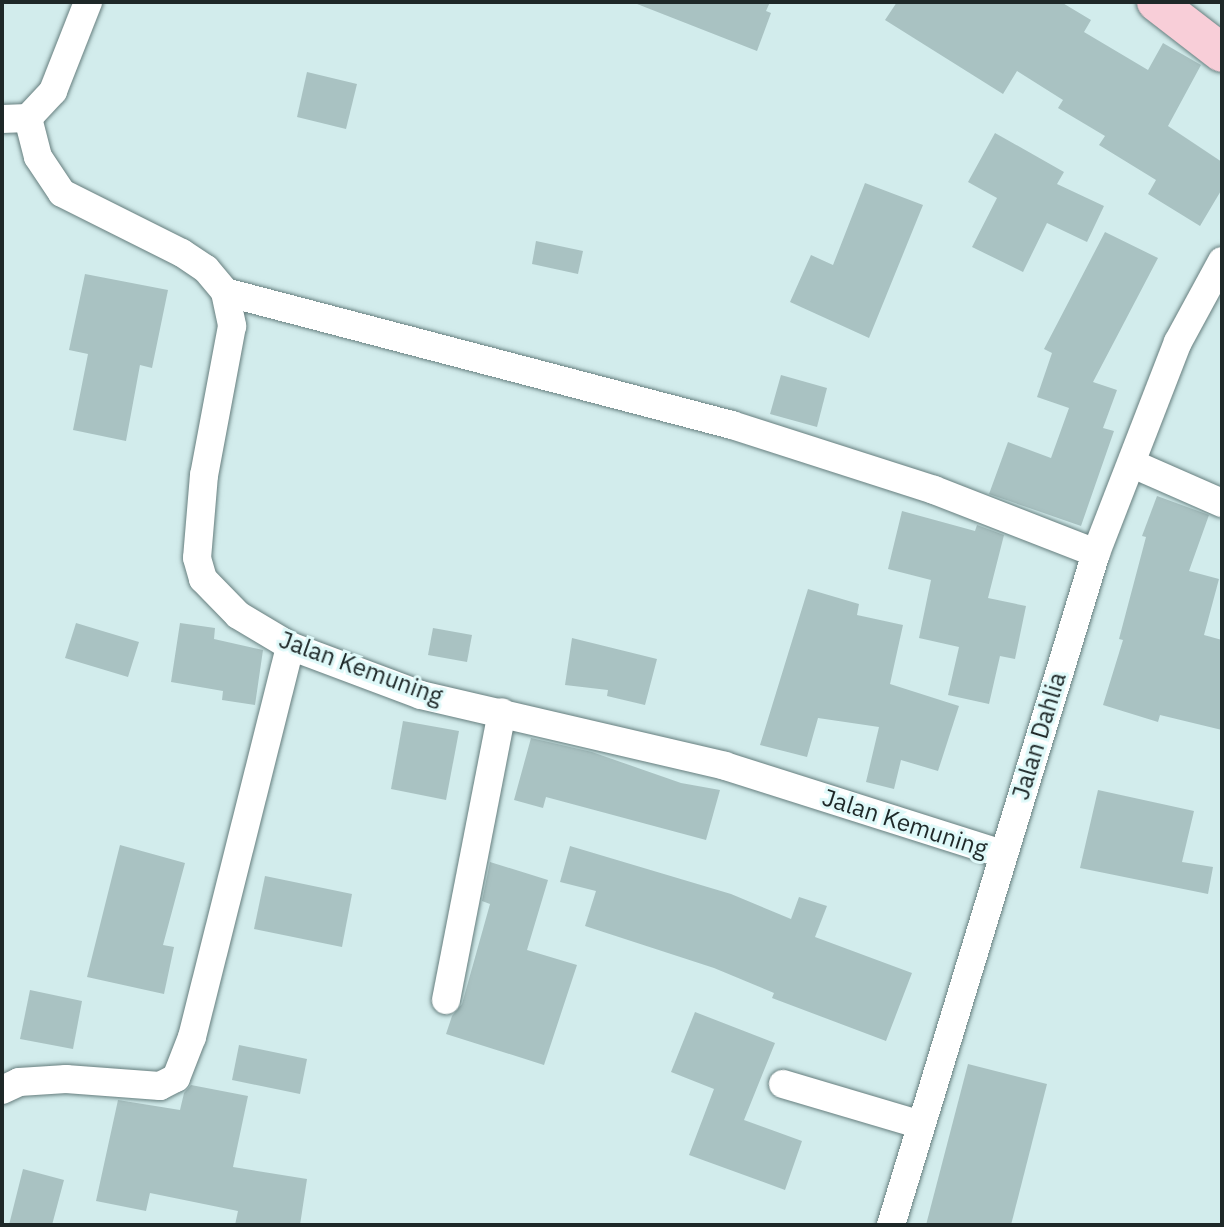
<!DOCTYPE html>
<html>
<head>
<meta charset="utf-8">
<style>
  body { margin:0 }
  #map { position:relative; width:1224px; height:1227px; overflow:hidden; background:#d2ecec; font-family:"IBM Plex Sans",sans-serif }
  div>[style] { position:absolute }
  .building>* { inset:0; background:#a9c2c2 }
  .roads { filter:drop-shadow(0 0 2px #667e7e) drop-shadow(0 0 2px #667e7e) }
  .street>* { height:28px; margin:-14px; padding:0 14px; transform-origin:14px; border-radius:14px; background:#fff }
  .primary>* { height:38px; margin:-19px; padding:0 19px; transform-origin:19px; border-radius:19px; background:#f8ced8 }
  span { translate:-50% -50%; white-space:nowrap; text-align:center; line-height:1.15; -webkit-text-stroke:6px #dff9f9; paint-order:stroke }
  .street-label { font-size:24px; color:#1e2828 }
  .frame { position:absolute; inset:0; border:4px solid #1e2828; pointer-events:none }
</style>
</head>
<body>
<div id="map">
  <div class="building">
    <i style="clip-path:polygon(632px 2px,770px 2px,766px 11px,771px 13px,757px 51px)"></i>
    <i style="clip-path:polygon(897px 2px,1061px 2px,1091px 20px,1084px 32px,1148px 70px,1163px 43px,1201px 65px,1168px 126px,1222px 162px,1222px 189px,1200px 226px,1148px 194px,1156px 180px,1099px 145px,1105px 136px,1058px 108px,1063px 100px,1017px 71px,1003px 94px,885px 20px)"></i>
    <i style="clip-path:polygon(307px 72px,357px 84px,346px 129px,297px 117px)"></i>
    <i style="clip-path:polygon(995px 133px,1064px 172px,1057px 184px,1104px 206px,1087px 242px,1047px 223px,1023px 272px,972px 247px,997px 198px,968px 182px)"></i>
    <i style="clip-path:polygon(865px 183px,923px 205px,869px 338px,790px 302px,811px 255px,833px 265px)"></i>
    <i style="clip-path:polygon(1105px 232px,1158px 258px,1093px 382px,1117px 390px,1103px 428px,1114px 431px,1081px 526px,989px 494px,1008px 442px,1051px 458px,1069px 408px,1037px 397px,1052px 353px,1044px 349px)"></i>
    <i style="clip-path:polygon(536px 241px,583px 251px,578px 274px,532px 264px)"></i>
    <i style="clip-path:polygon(85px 274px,168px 290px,152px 368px,140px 365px,126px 441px,73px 430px,88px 354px,69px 350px)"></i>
    <i style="clip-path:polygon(781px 375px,827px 388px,817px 427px,770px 414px)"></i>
    <i style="clip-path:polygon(1157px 496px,1209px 515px,1189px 571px,1219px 579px,1204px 635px,1222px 640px,1222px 730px,1160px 715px,1158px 722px,1103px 705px,1123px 640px,1119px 639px,1146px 537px,1142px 536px)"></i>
    <i style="clip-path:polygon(902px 511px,975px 531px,977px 525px,1004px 535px,988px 598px,1026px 606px,1015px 659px,1000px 656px,989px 704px,948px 695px,959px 647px,919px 638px,931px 580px,888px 569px)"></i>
    <i style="clip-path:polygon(808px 589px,859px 604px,857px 615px,903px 625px,890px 684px,959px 706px,938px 771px,901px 760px,894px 789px,866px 782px,879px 727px,818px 718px,807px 757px,760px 745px)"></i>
    <i style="clip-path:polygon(76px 623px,139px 642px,128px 677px,65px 658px)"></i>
    <i style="clip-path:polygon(180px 623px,215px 628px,214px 639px,263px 650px,255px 705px,222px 700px,223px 691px,171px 682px)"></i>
    <i style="clip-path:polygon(433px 628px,472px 635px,467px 662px,428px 655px)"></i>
    <i style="clip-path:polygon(572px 638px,657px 659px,645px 705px,607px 696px,608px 690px,565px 685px)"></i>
    <i style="clip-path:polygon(403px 721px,459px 731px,446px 800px,391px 789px)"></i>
    <i style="clip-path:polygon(531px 738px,592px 752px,681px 783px,720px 790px,706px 840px,546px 797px,543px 808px,514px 800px)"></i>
    <i style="clip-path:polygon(1098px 790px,1194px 811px,1182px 862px,1213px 867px,1208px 894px,1080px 868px)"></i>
    <i style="clip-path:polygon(120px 845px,185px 863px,163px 945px,174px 947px,164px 994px,87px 977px)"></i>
    <i style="clip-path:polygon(570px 846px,731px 894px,791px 919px,799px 897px,827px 906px,815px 937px,912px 973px,886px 1041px,772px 998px,774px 993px,714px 968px,585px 926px,596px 891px,560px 882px)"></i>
    <i style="clip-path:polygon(490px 862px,548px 880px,527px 950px,577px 965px,544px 1065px,446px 1034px,452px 1016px,462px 1004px,490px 904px,482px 901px)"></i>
    <i style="clip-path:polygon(265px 876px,352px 894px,342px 947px,254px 929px)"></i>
    <i style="clip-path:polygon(30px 990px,82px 1001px,73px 1049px,20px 1039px)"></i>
    <i style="clip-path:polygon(695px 1012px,775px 1043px,744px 1120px,802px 1141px,785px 1190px,689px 1155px,714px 1089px,671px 1072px)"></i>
    <i style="clip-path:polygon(239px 1045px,307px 1059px,300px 1094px,232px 1080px)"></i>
    <i style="clip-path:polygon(968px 1064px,1047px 1084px,1011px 1225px,926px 1225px)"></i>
    <i style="clip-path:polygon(191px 1085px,248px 1096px,233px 1167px,307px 1179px,300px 1225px,235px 1225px,238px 1211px,150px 1193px,146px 1211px,96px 1201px,118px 1100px,180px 1110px,184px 1093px)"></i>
    <i style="clip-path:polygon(23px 1169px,64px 1180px,52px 1225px,9px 1225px)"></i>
  </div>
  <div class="roads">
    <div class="street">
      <i style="left:28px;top:118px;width:40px;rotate:75.6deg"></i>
      <i style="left:38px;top:157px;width:43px;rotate:56.3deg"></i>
      <i style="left:62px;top:193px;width:134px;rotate:26.6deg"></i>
      <i style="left:182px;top:253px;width:29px;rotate:34deg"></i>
      <i style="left:206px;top:269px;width:30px;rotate:50deg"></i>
      <i style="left:225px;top:292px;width:35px;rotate:78deg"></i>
      <i style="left:232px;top:326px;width:152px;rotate:100.6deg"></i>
      <i style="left:204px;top:475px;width:83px;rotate:94.8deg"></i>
      <i style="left:197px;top:558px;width:22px;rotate:74deg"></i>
      <i style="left:203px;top:579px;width:50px;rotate:45.8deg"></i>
      <i style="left:238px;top:615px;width:61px;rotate:30.8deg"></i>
      <i style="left:290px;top:646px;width:140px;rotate:20.5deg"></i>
      <i style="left:421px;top:695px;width:312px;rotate:13.1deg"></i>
      <i style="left:725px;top:766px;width:292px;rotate:17.6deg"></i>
      <i style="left:2px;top:119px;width:26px;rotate:-2deg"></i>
      <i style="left:28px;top:118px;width:37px;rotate:-47deg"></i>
      <i style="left:53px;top:91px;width:96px;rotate:-68.5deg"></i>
      <i style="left:225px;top:292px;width:524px;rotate:14.7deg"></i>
      <i style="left:732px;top:425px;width:212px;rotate:17.8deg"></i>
      <i style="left:934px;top:490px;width:174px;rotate:21.3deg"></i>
      <i style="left:1133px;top:464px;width:97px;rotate:23.7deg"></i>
      <i style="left:446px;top:1000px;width:293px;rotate:-79deg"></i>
      <i style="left:783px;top:1084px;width:144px;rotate:16.5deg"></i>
      <i style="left:2px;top:1090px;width:19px;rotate:-25deg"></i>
      <i style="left:19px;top:1082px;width:47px;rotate:-3.7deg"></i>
      <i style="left:66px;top:1079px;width:94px;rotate:4.3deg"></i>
      <i style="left:160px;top:1086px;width:18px;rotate:-27deg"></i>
      <i style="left:176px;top:1078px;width:44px;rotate:-68.7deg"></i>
      <i style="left:192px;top:1037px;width:403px;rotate:-75.9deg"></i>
      <i style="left:891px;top:1225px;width:703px;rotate:-73.04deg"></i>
      <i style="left:1096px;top:553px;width:226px;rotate:-68.8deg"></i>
      <i style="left:1178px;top:342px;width:92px;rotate:-61.5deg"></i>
    </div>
    <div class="primary">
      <i style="left:1156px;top:2px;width:83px;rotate:37.7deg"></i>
    </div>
  </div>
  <div class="street-label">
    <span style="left:361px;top:668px;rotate:20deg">Jalan Kemuning</span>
    <span style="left:1039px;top:736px;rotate:-73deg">Jalan Dahlia</span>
    <span style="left:905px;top:823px;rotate:18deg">Jalan Kemuning</span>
  </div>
  <div class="frame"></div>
</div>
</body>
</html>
